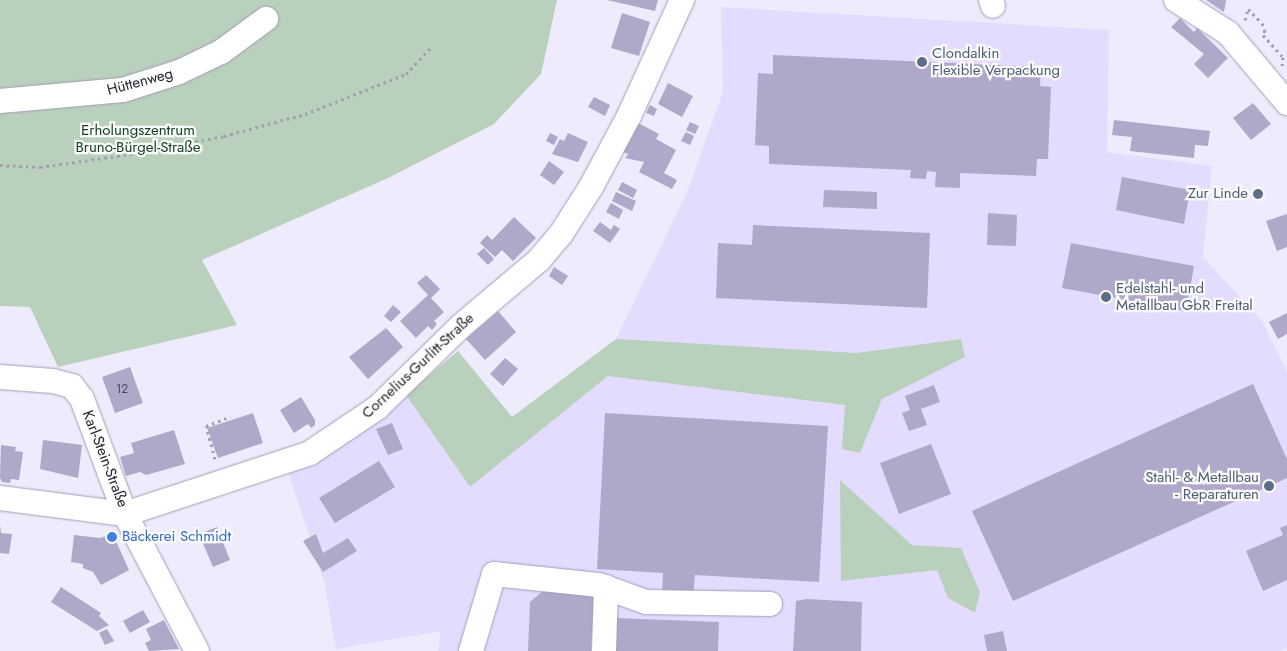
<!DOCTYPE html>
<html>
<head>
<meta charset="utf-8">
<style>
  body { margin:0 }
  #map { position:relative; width:1287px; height:651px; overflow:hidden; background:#eeebfc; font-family:Jost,sans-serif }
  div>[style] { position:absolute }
  .built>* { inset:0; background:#e3dcff }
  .green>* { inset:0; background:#b9d0bc }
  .building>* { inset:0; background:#afa8c9 }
  .path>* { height:3px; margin-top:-1.5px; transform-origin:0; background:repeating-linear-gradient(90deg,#a19fad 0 2.5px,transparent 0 6.5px) }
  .roads { filter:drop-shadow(0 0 1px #a49eb8) drop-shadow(0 0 1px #a49eb8) }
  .minor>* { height:24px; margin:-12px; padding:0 12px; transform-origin:12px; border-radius:12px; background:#fff }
  .dots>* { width:14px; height:14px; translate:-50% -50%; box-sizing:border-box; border:2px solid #fbfbfb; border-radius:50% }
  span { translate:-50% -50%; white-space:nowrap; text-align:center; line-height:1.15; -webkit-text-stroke:4.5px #fbfbfb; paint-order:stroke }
  .number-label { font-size:12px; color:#494656 }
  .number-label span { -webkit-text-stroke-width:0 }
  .service-label { font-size:15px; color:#4e5e75 }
  .left { translate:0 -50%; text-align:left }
  .right { translate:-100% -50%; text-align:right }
  .street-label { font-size:15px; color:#27252f }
  .park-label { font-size:15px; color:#134321 }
  .shop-label { font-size:15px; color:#366cbe }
</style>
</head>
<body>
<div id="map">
  <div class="built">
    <i style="clip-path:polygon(721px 7px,1109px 30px,1107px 152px,1212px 166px,1203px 257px,1262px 321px,1287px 372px,1287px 648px,1280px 651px,438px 651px,441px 631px,336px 649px,325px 585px,285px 462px,406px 395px,470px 487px,607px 376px,616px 339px,686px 195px,723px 92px)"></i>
  </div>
  <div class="green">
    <i style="clip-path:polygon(0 0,557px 0,541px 74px,494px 124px,388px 178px,202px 260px,237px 325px,58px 367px,30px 307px,0 306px)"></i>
    <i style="clip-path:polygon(616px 339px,857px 353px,961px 339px,965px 357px,882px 399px,860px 453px,842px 449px,845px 405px,608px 376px,470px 487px,406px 395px,458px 351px,512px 417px)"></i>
    <i style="clip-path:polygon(840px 480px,912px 545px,961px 548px,980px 592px,975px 613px,948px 598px,937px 570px,841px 581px)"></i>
  </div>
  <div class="building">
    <i style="clip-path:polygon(607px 0,658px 0,655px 11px)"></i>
    <i style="clip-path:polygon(1206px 0,1226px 0,1224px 12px)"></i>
    <i style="clip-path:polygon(622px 13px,650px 22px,639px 56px,611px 48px)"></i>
    <i style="clip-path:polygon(1180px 18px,1194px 32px,1197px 28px,1228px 58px,1208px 78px,1194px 64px,1204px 54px,1171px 27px)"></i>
    <i style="clip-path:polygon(773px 55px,1041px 67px,1040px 86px,1051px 87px,1048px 159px,1037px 159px,1036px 176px,960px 173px,960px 188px,935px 187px,936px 172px,927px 171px,926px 179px,910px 178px,911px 170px,769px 164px,769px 146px,755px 145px,758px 73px,773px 74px)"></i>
    <i style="clip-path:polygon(668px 83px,693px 96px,682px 117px,658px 104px)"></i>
    <i style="clip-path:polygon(594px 97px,610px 105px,605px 116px,588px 107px)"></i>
    <i style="clip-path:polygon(1253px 103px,1271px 124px,1251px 140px,1233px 118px)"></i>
    <i style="clip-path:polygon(650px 105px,657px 109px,654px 116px,646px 113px)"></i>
    <i style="clip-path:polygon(1114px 120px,1210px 131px,1208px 146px,1195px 145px,1194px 158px,1130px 151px,1132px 137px,1112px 135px)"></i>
    <i style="clip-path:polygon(690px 122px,699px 126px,695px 134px,686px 130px)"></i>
    <i style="clip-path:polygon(638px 123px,659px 134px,656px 139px,676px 150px,664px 173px,677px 180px,672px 189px,639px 172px,644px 162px,625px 158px,628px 154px,623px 152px)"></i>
    <i style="clip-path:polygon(686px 132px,694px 136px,690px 145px,681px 141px)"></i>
    <i style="clip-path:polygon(550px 133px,558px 137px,554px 145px,546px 141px)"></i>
    <i style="clip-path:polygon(568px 133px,588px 142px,578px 162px,552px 154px,560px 139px,564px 141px)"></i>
    <i style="clip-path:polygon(549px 161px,564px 172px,554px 185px,540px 175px)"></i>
    <i style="clip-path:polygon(1122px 177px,1190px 190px,1184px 224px,1116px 210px)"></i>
    <i style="clip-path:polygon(622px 182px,637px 190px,633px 198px,618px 190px)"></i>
    <i style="clip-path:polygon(824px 190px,877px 192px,877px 209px,823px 207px)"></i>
    <i style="clip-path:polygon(616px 192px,636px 201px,632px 211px,612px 201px)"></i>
    <i style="clip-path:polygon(611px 203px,623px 210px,619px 219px,606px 212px)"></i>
    <i style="clip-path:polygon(988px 213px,1017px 215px,1016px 246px,987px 245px)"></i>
    <i style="clip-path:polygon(1287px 214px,1287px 247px,1277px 251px,1266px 221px)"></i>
    <i style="clip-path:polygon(514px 217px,536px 238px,513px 261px,502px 250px,495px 257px,480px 243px,487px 235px,492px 240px)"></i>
    <i style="clip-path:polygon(600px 222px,611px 230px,614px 225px,620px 229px,610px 243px,593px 231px)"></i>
    <i style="clip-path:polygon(753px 225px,930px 233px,927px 308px,716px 298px,718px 243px,752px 245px)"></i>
    <i style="clip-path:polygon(1071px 243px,1194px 266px,1186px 311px,1062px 288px)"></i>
    <i style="clip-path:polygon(484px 248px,494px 259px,488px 265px,477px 254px)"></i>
    <i style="clip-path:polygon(554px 267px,568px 276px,562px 285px,549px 276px)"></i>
    <i style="clip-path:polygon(426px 275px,440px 289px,431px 298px,444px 312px,434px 321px,437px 324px,432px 330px,428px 326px,416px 338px,400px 321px,428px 295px,417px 283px)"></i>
    <i style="clip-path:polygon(393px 305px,401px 312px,391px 322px,384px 316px)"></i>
    <i style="clip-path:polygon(498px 311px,516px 332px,485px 360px,466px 339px)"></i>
    <i style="clip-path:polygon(1287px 313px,1287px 334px,1278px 339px,1269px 322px)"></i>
    <i style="clip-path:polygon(386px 328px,403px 347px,368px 379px,349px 357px)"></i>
    <i style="clip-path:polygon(505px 358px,518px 369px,503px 386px,490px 374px)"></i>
    <i style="clip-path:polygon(130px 367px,143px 403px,115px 413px,102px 377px)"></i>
    <i style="clip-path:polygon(1253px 384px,1287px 459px,1287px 478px,1013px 601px,972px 511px)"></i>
    <i style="clip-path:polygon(934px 385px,940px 402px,921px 409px,927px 425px,909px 431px,902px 413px,910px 410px,905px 396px)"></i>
    <i style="clip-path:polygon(301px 397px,315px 420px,315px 425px,311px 428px,308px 424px,294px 433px,280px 410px)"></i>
    <i style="clip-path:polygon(253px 413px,263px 443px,218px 458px,207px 428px)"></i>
    <i style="clip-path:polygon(605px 413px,828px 426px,819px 582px,695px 575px,693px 598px,662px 596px,663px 573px,597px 569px)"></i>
    <i style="clip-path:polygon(392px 423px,403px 449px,388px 455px,376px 429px)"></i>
    <i style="clip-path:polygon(174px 430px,185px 464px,146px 475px,140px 472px,126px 476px,120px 457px,134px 453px,131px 443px)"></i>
    <i style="clip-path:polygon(43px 440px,82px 445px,78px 478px,40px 469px)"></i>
    <i style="clip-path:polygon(931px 444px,951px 494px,899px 514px,880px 463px)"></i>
    <i style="clip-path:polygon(1px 445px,16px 447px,15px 451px,23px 452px,19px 480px,11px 479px,10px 483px,2px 482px,0 478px)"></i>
    <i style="clip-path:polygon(379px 461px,395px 487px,335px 523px,319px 498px)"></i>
    <i style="clip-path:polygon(0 525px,1px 533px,12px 534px,9px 554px,0 553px)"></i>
    <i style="clip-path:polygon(1287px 525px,1287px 580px,1263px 591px,1246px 551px,1283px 535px,1280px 528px)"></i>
    <i style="clip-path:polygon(217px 527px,230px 560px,213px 567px,199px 534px)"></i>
    <i style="clip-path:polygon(316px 534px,323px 553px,348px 538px,357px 551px,323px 572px,303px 541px)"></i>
    <i style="clip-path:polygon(74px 535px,100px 538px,109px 535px,115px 539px,129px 570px,101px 585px,93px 572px,83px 568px,83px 564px,71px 562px)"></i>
    <i style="clip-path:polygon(61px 587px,101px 613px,99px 616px,109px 625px,97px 631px,51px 602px)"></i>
    <i style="clip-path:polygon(544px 590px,594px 593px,591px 651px,528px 651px,530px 602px)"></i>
    <i style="clip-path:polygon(807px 599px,862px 602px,861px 651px,793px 651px,796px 601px)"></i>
    <i style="clip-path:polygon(143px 610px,150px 622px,130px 633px,123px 621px)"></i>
    <i style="clip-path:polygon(615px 618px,719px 622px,718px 651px,613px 651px)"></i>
    <i style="clip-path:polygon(164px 620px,179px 649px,149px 651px,145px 643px,151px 640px,146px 629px)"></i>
    <i style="clip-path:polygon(107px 629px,114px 641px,105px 645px,99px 633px)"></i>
    <i style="clip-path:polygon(1003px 631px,1007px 651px,987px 651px,984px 635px)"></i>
  </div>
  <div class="path">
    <i style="left:1245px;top:20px;width:11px;rotate:-75deg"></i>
    <i style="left:1248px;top:9px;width:20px;rotate:45deg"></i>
    <i style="left:1262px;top:23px;width:8px;rotate:67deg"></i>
    <i style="left:1265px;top:30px;width:5px;rotate:112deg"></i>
    <i style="left:1263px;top:35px;width:30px;rotate:48deg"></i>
    <i style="left:1283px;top:57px;width:9px;rotate:96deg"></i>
    <i style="left:0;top:165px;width:40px;rotate:2.9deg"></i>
    <i style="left:40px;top:167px;width:99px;rotate:-8.1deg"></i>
    <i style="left:138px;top:153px;width:88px;rotate:-11.2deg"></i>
    <i style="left:224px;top:136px;width:84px;rotate:-15.2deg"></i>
    <i style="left:305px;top:114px;width:109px;rotate:-21.6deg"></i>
    <i style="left:406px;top:74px;width:38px;rotate:-47deg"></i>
    <i style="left:215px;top:459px;width:34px;rotate:-105deg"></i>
    <i style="left:206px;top:426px;width:26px;rotate:-21deg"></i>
  </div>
  <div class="roads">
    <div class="minor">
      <i style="left:991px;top:0;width:6px;rotate:72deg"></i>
      <i style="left:1176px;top:0;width:62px;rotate:32.4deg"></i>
      <i style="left:1228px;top:33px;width:92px;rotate:49.9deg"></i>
      <i style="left:0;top:101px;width:123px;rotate:-5.1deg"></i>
      <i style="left:123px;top:90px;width:59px;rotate:-17.8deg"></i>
      <i style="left:179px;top:72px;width:47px;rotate:-25.5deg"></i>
      <i style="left:221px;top:52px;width:56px;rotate:-36.3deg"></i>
      <i style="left:0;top:377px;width:53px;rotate:4.3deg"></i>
      <i style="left:53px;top:381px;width:20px;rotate:15deg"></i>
      <i style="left:72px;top:386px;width:16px;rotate:52deg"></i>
      <i style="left:82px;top:399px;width:123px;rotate:69.5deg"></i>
      <i style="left:125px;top:514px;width:155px;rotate:62.3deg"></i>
      <i style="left:0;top:498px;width:126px;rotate:7.3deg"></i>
      <i style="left:125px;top:514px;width:195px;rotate:-18.2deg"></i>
      <i style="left:310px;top:453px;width:81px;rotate:-33.9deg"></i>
      <i style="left:377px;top:408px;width:119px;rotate:-44.3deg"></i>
      <i style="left:462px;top:325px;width:101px;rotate:-40.2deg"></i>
      <i style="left:539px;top:260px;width:34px;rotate:-50deg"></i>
      <i style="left:561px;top:234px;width:56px;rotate:-57.4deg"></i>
      <i style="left:591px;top:187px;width:81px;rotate:-61.8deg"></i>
      <i style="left:629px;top:116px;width:128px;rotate:-65.4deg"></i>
      <i style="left:471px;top:651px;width:80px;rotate:-73.4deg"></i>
      <i style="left:494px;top:574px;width:106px;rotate:6deg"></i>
      <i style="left:599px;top:585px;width:50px;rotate:19.9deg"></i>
      <i style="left:646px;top:602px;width:124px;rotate:0.9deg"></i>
      <i style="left:604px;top:651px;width:64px;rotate:-88.2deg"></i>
    </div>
  </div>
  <div class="dots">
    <i style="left:922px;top:62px;background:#5c6f8a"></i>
    <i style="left:1258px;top:194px;background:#5c6f8a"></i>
    <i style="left:1106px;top:297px;background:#5c6f8a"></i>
    <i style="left:1269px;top:486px;background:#5c6f8a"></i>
    <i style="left:112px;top:537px;background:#3f7fe0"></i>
  </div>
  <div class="number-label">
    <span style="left:122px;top:390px">12</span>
  </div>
  <div class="service-label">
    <span class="left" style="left:932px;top:62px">Clondalkin<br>Flexible Verpackung</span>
    <span class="right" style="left:1248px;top:194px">Zur Linde</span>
    <span class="left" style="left:1116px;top:297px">Edelstahl- und<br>Metallbau GbR Freital</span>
    <span class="right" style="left:1259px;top:486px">Stahl- &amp; Metallbau<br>- Reparaturen</span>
  </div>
  <div class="street-label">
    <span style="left:140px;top:82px;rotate:-15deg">Hüttenweg</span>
    <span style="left:418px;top:366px;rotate:-43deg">Cornelius-Gurlitt-Straße</span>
    <span style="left:105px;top:459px;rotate:69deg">Karl-Stein-Straße</span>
  </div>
  <div class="park-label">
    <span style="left:138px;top:139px">Erholungszentrum<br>Bruno-Bürgel-Straße</span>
  </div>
  <div class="shop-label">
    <span class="left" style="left:122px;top:537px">Bäckerei Schmidt</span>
  </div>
</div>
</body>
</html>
